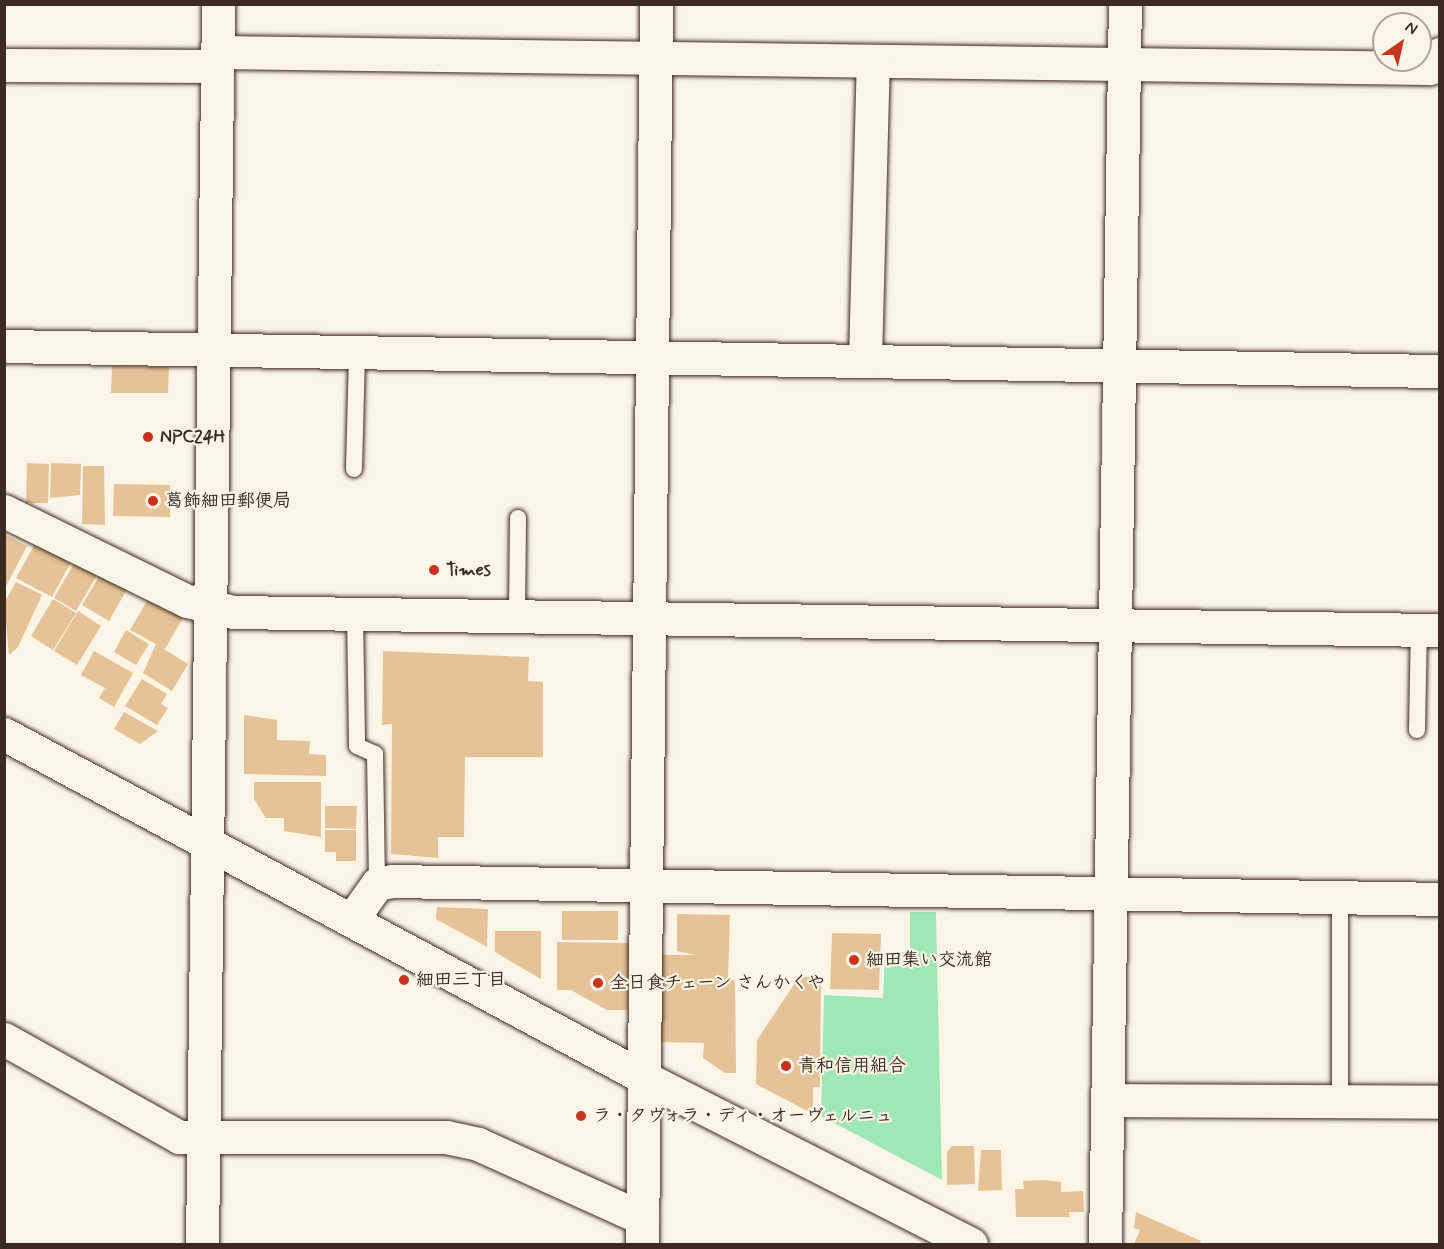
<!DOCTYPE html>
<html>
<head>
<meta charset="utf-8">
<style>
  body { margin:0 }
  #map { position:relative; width:1444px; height:1249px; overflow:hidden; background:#fcf5e5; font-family:Mynerve,"Klee One",sans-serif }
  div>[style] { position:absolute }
  .green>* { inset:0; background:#9fe7b5 }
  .building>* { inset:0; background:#e5c297 }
  .roads { filter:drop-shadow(0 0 2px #3b2a1e) drop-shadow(0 0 2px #3b2a1e) }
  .lane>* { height:16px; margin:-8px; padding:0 8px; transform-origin:8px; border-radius:8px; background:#fcf5e5 }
  .street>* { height:33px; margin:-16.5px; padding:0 16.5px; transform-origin:16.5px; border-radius:16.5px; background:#fcf5e5 }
  .secondary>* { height:33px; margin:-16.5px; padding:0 16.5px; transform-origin:16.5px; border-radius:16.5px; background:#fcf5e5 }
  .dots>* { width:16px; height:16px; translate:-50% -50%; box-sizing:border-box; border:3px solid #fcf5e5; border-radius:50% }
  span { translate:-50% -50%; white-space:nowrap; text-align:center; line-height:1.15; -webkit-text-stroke:4.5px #fcf5e5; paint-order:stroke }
  .poi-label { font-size:18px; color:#3b2a1e; font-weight:700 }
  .left { translate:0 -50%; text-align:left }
  .frame { position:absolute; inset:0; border:6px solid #3b2a1e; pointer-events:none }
  .north { position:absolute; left:1372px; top:12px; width:60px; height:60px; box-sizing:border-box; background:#fcf5e5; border:2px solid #afa495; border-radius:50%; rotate:34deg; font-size:16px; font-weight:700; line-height:24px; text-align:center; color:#3b2a1e }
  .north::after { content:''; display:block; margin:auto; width:21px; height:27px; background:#c8321e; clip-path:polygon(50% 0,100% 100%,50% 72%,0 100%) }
</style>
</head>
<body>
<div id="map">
  <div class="green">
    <i style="clip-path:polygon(910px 912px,936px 912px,942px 1180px,821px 1116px,824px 995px,883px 998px,885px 952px,910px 952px)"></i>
  </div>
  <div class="building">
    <i style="clip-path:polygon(112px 366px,169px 367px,168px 393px,111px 393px)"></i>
    <i style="clip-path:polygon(27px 463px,49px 464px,48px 503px,26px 503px)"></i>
    <i style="clip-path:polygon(51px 463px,81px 464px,80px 495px,50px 498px)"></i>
    <i style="clip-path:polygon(83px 466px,104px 466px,105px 525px,82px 524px)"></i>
    <i style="clip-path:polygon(114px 484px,170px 485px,170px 517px,113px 516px)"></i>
    <i style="clip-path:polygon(4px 534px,27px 546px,4px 590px)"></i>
    <i style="clip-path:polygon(36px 542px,72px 560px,52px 597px,16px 578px)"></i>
    <i style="clip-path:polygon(75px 562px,97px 575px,76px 611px,54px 598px)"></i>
    <i style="clip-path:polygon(101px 573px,127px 589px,109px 621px,82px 605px)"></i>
    <i style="clip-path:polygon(16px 582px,42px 595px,18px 647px,9px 655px,4px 603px)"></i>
    <i style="clip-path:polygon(53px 599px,76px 613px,53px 650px,31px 636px)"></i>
    <i style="clip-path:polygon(148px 599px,183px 618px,165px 649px,159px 646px,188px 664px,172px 691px,143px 673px,156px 644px,130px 630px)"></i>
    <i style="clip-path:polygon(78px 611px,101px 626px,77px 665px,54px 651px)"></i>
    <i style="clip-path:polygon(126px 630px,149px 644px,136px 665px,114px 652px)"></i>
    <i style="clip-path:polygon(94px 651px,133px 673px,114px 707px,99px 698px,105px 688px,81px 675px)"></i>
    <i style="clip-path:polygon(383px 651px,529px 657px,528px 681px,543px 682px,543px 757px,465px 757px,464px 837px,438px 837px,438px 858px,391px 854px,392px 724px,382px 725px)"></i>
    <i style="clip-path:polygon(142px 679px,167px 694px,161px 704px,168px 708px,157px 725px,125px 706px)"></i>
    <i style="clip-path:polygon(124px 712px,158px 731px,140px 744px,114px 729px)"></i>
    <i style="clip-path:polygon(244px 715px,277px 720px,277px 740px,310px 741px,309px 754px,326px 755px,326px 776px,244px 774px)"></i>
    <i style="clip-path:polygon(254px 782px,321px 782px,321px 837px,284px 831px,284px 818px,266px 818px,254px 799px)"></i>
    <i style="clip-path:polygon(325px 806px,357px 806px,356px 829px,325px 828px)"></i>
    <i style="clip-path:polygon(325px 830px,356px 830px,356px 861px,336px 861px,336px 852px,325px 852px)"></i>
    <i style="clip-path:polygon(437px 907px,488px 909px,487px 947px,436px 919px)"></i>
    <i style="clip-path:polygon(562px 911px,618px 911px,618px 940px,562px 940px)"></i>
    <i style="clip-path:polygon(677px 914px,730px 915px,728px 980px,735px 980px,736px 1073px,725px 1073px,703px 1058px,704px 1043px,661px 1042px,662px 955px,696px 955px,677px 951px)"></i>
    <i style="clip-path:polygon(495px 931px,541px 931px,541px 979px,495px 952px)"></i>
    <i style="clip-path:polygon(832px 933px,881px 934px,879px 990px,830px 989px)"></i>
    <i style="clip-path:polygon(557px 942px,629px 943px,628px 1010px,607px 1010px,571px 990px,557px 990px)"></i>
    <i style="clip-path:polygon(799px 977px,821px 977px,820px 1087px,813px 1087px,813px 1114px,756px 1084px,757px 1040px)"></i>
    <i style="clip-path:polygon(952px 1146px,974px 1146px,975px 1184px,947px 1185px,947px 1152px)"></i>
    <i style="clip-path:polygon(981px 1150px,1001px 1150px,1002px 1190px,978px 1191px)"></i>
    <i style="clip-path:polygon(1023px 1181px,1045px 1180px,1061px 1182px,1061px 1192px,1083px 1191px,1084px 1212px,1069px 1212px,1070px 1217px,1016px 1217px,1015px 1189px,1024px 1189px)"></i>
    <i style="clip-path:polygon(1136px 1212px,1201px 1241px,1200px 1244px,1134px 1244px,1140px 1230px,1134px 1228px)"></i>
  </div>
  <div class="roads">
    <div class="lane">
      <i style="left:354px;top:469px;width:116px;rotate:-88.5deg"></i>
      <i style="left:355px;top:613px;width:133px;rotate:89.1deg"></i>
      <i style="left:357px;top:746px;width:20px;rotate:24deg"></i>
      <i style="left:375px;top:754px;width:130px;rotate:89.1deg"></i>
      <i style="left:517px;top:615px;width:97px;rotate:-89.4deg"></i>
      <i style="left:1417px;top:730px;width:100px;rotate:-88.9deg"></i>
      <i style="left:1340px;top:1104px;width:206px;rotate:-90deg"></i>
    </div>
    <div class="street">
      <i style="left:218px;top:52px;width:1211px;rotate:0.76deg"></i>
      <i style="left:1429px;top:68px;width:18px;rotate:-52deg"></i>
      <i style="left:4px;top:65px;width:213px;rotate:0.3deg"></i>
      <i style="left:4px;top:346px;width:1436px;rotate:1deg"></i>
      <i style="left:865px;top:360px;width:299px;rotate:-88.5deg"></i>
      <i style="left:4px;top:511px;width:204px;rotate:26.2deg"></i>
      <i style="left:187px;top:601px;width:48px;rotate:13.2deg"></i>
      <i style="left:234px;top:612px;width:1206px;rotate:0.86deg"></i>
      <i style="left:353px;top:918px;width:42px;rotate:-54.8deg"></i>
      <i style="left:377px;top:884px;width:15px;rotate:-11deg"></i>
      <i style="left:392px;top:881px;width:1048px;rotate:0.98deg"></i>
      <i style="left:4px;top:1039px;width:201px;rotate:29.2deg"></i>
      <i style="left:179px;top:1137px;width:267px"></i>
      <i style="left:446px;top:1137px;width:33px;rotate:12deg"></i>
      <i style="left:478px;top:1144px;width:180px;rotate:24.3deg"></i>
      <i style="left:1109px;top:1100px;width:331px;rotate:0.3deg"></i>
      <i style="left:642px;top:1244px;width:1240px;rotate:-89.35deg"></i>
    </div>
    <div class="secondary">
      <i style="left:4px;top:734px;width:725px;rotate:28.23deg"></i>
      <i style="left:643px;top:1077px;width:368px;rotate:27deg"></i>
      <i style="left:202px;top:1244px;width:1240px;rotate:-89.26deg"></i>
      <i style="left:1105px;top:1244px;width:1240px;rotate:-89.08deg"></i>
    </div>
  </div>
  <div class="dots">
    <i style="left:148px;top:437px;background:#c8321e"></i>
    <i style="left:153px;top:501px;background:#c8321e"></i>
    <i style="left:434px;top:570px;background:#c8321e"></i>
    <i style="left:854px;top:960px;background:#c8321e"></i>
    <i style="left:404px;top:980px;background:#c8321e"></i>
    <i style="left:598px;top:983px;background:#c8321e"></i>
    <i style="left:786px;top:1066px;background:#c8321e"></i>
    <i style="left:581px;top:1116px;background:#c8321e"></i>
  </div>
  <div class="poi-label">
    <span class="left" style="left:160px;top:437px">NPC24H</span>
    <span class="left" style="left:165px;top:501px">葛飾細田郵便局</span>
    <span class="left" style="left:446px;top:570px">Times</span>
    <span class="left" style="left:866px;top:960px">細田集い交流館</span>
    <span class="left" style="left:416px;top:980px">細田三丁目</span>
    <span class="left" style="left:610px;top:983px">全日食チェーン さんかくや</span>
    <span class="left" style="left:798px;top:1066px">青和信用組合</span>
    <span class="left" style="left:593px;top:1116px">ラ・タヴォラ・ディ・オーヴェルニュ</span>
  </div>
  <div class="frame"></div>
  <div class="north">N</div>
</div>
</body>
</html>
